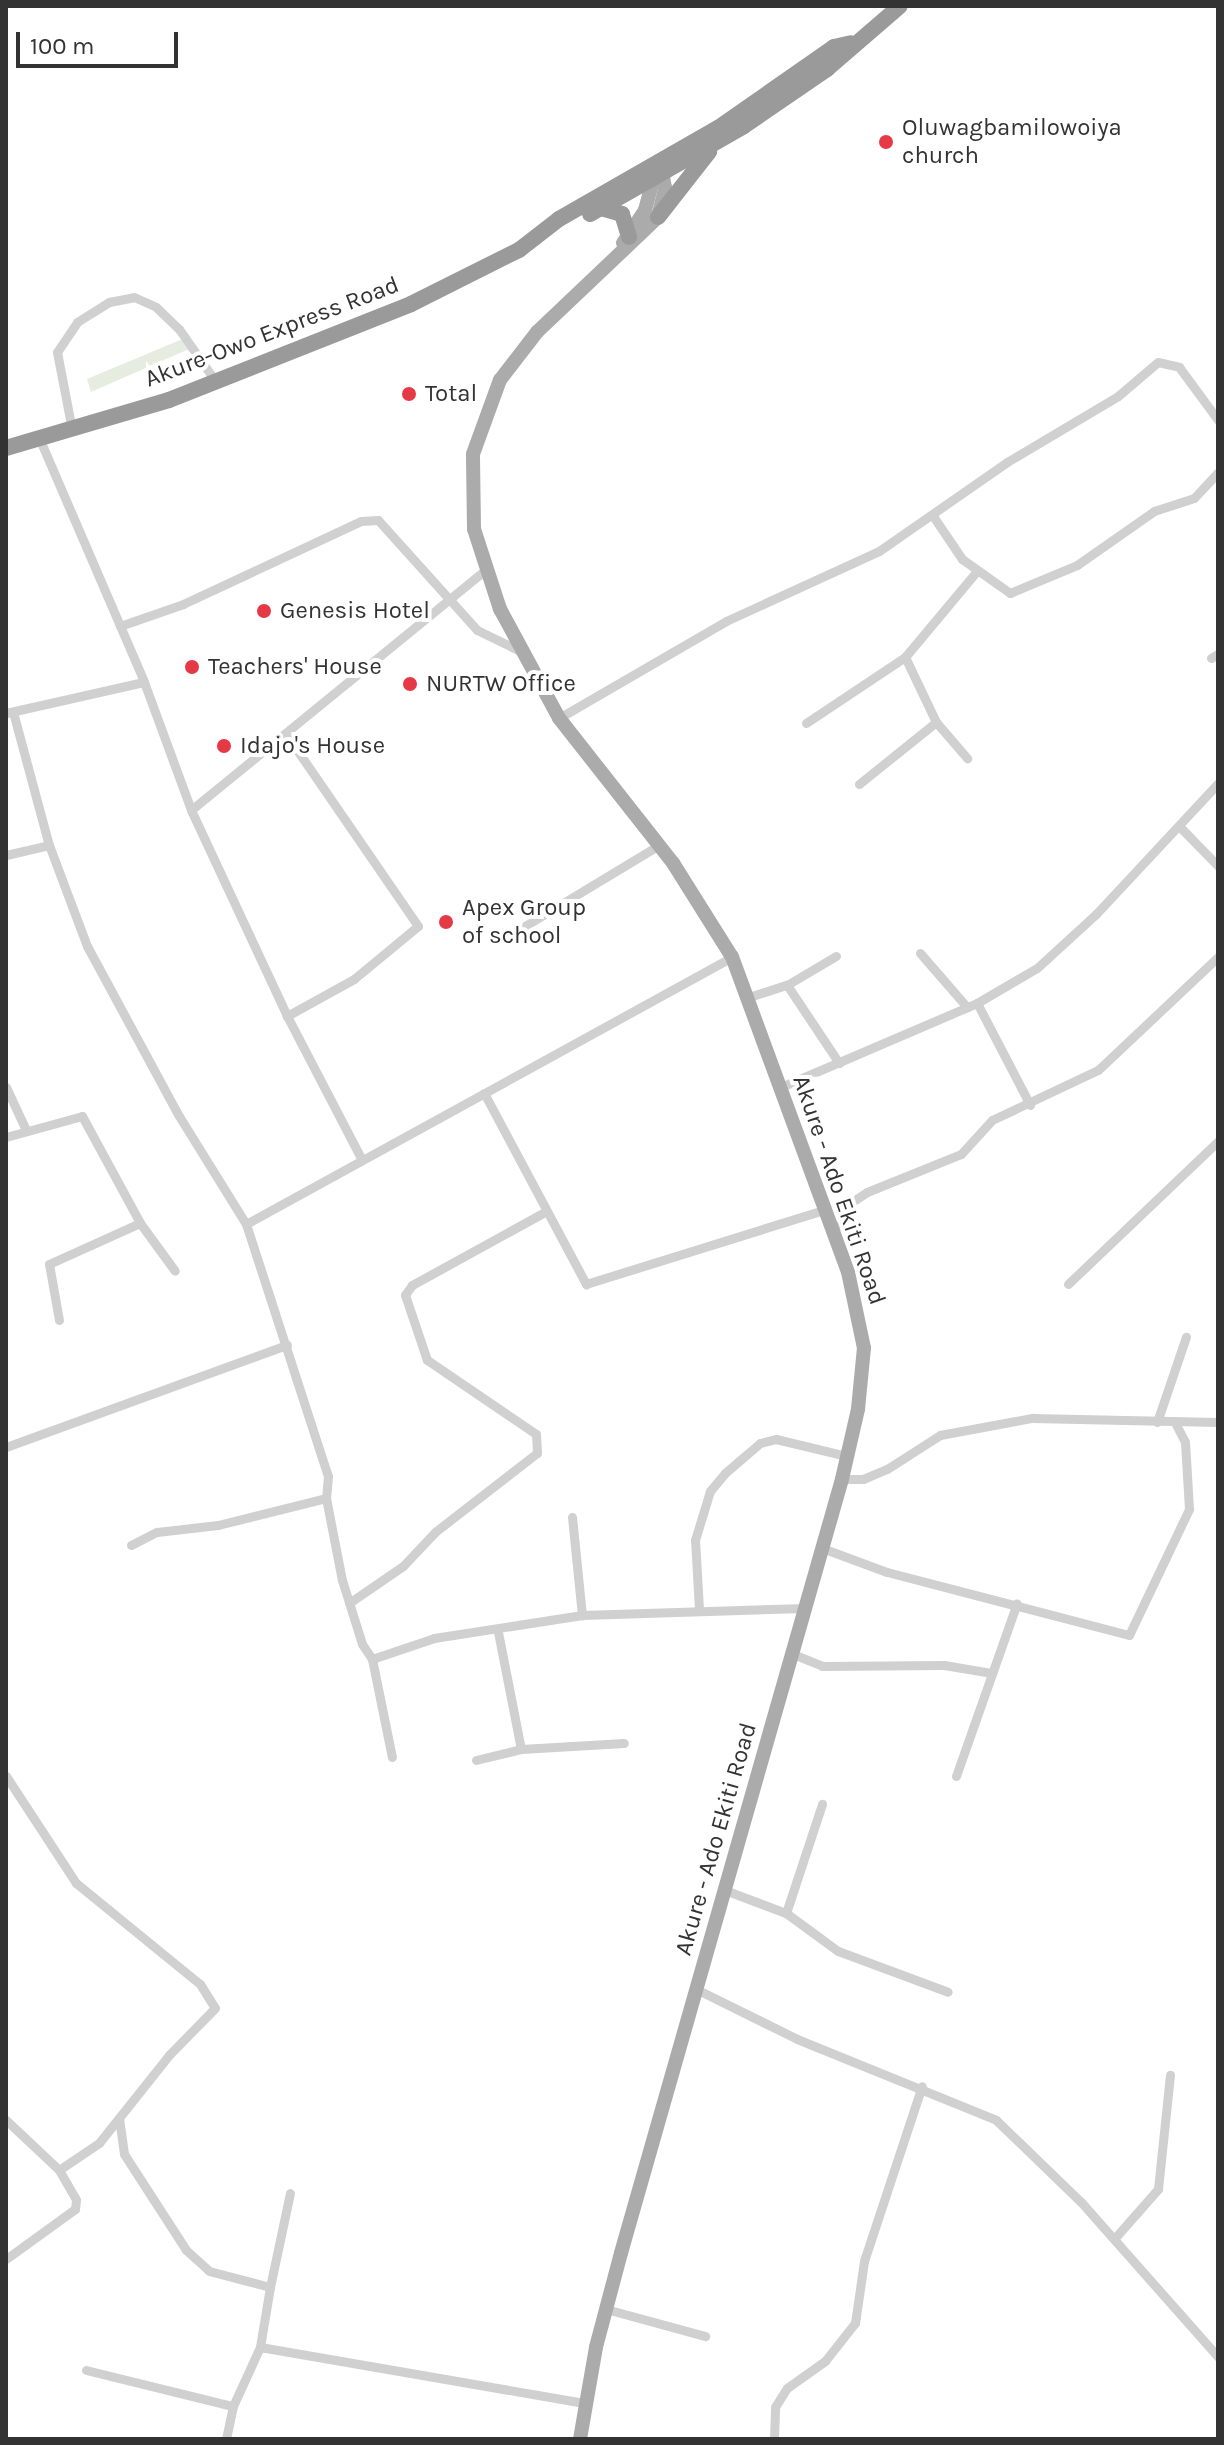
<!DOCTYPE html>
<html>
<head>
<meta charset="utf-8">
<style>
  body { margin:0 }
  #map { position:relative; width:1224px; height:2445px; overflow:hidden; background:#fff; font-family:Karla,sans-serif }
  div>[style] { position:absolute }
  .green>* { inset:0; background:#e6ecdf }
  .street>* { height:9px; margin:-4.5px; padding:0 4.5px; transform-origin:4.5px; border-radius:4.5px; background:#d0d0d0 }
  .primary>* { height:14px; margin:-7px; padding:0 7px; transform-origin:7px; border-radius:7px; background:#ababab }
  .highway>* { height:16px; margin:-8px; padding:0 8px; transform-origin:8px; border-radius:8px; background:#9a9a9a }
  .dots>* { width:22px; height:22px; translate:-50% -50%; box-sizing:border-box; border:4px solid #fff; border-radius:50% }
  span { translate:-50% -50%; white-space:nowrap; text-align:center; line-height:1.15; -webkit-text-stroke:8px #fff; paint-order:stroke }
  .poi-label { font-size:24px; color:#333 }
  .left { translate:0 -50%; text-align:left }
  .street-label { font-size:24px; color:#333 }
  .frame { position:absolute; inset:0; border:8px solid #333; pointer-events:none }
  .scale { position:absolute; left:16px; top:32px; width:162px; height:36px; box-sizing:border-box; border:4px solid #333; border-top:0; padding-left:10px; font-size:24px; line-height:28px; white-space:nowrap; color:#333; -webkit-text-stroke:6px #fff; paint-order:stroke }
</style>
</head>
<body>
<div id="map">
  <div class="green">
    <i style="clip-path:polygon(185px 338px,189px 349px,91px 392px,87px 379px)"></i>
  </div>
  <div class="street">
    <i style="left:72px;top:430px;width:79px;rotate:-100.9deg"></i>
    <i style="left:57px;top:352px;width:36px;rotate:-56deg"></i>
    <i style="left:77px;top:322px;width:38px;rotate:-32deg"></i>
    <i style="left:109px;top:302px;width:25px;rotate:-11deg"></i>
    <i style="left:134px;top:297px;width:24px;rotate:24deg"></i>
    <i style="left:156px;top:307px;width:32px;rotate:44deg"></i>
    <i style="left:179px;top:329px;width:65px;rotate:55.1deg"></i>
    <i style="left:40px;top:440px;width:263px;rotate:66.7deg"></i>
    <i style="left:144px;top:682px;width:136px;rotate:69.8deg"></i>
    <i style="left:191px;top:810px;width:227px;rotate:65deg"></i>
    <i style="left:287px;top:1016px;width:162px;rotate:62.5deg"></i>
    <i style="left:933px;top:516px;width:52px;rotate:56deg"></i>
    <i style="left:962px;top:559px;width:59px;rotate:35.3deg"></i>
    <i style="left:1010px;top:593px;width:73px;rotate:-22.7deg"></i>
    <i style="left:1077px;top:565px;width:94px;rotate:-35deg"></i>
    <i style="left:1154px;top:511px;width:42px;rotate:-18deg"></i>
    <i style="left:1194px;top:498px;width:35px;rotate:-47deg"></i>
    <i style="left:120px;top:626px;width:67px;rotate:-19.2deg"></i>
    <i style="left:183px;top:604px;width:196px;rotate:-25deg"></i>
    <i style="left:361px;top:521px;width:17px;rotate:-3deg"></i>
    <i style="left:378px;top:520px;width:148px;rotate:48deg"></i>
    <i style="left:477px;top:630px;width:48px;rotate:26deg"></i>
    <i style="left:905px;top:657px;width:72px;rotate:64.5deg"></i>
    <i style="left:936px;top:722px;width:48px;rotate:49.3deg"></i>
    <i style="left:1211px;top:658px;width:8px;rotate:-30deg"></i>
    <i style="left:13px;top:712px;width:138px;rotate:74.9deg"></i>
    <i style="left:49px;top:845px;width:108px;rotate:69.4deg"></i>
    <i style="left:87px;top:946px;width:193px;rotate:61.6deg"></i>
    <i style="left:179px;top:1116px;width:127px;rotate:58.2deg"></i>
    <i style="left:246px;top:1224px;width:265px;rotate:72deg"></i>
    <i style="left:328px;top:1476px;width:22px;rotate:95deg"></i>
    <i style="left:326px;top:1498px;width:84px;rotate:79deg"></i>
    <i style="left:342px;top:1580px;width:67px;rotate:72.6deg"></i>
    <i style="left:362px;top:1644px;width:18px;rotate:56deg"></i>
    <i style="left:372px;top:1659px;width:100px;rotate:78.5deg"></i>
    <i style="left:6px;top:713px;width:141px;rotate:-12.7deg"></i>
    <i style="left:559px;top:718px;width:193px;rotate:-30.1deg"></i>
    <i style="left:726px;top:621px;width:168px;rotate:-24.6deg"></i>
    <i style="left:879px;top:551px;width:156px;rotate:-34.8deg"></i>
    <i style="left:1007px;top:462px;width:129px;rotate:-30.7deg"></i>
    <i style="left:1118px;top:396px;width:52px;rotate:-40.4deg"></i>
    <i style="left:1158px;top:362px;width:22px;rotate:13deg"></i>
    <i style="left:1179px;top:367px;width:66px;rotate:53.7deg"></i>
    <i style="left:806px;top:723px;width:119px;rotate:-33.7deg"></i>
    <i style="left:905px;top:657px;width:111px;rotate:-50.1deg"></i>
    <i style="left:286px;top:734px;width:233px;rotate:55.5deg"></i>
    <i style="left:418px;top:926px;width:83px;rotate:140.4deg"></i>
    <i style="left:354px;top:979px;width:77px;rotate:151.1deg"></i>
    <i style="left:859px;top:784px;width:99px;rotate:-38.8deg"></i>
    <i style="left:191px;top:810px;width:380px;rotate:-39.2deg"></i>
    <i style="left:1179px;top:826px;width:56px;rotate:45.7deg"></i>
    <i style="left:6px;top:855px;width:44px;rotate:-13.1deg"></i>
    <i style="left:510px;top:935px;width:174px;rotate:-31.1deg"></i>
    <i style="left:920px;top:953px;width:72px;rotate:49deg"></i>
    <i style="left:787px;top:985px;width:94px;rotate:56.3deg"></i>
    <i style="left:749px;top:997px;width:40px;rotate:-18deg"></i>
    <i style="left:787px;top:985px;width:57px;rotate:-30.6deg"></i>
    <i style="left:977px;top:1003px;width:115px;rotate:62.5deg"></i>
    <i style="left:6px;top:1087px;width:47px;rotate:65.1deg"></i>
    <i style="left:781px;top:1087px;width:213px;rotate:-23.2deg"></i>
    <i style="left:977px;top:1003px;width:69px;rotate:-30.3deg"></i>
    <i style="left:1037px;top:968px;width:80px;rotate:-42.5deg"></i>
    <i style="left:1096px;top:914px;width:179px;rotate:-47deg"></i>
    <i style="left:484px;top:1093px;width:217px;rotate:61.9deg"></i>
    <i style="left:586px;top:1284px;width:249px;rotate:-17.3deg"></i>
    <i style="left:6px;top:1137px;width:79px;rotate:-15.4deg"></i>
    <i style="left:82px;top:1116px;width:122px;rotate:61.5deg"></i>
    <i style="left:140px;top:1223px;width:59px;rotate:53.9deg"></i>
    <i style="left:246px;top:1224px;width:555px;rotate:-28.78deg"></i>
    <i style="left:831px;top:1230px;width:16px;rotate:-30deg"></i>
    <i style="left:845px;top:1222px;width:21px;rotate:-71deg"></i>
    <i style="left:852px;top:1202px;width:18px;rotate:-34deg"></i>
    <i style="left:867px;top:1192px;width:101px;rotate:-22deg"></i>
    <i style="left:961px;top:1154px;width:46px;rotate:-47.6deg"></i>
    <i style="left:992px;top:1120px;width:117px;rotate:-25.3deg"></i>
    <i style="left:1098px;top:1070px;width:165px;rotate:-43.3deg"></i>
    <i style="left:1068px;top:1284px;width:207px;rotate:-43.6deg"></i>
    <i style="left:59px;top:1320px;width:57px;rotate:-100.1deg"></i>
    <i style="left:49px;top:1264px;width:100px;rotate:-24.3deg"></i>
    <i style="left:1157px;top:1422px;width:90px;rotate:-71.2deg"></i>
    <i style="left:6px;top:1447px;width:299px;rotate:-20deg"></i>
    <i style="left:842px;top:1479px;width:21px"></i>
    <i style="left:863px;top:1479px;width:26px;rotate:-23deg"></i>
    <i style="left:887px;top:1469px;width:63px;rotate:-32.7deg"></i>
    <i style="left:940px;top:1435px;width:94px;rotate:-10.5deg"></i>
    <i style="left:1032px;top:1418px;width:186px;rotate:1.2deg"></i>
    <i style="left:572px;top:1517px;width:99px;rotate:84.2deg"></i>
    <i style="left:131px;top:1545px;width:29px;rotate:-27deg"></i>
    <i style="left:157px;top:1532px;width:61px;rotate:-6.5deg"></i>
    <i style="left:218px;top:1525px;width:111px;rotate:-14deg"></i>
    <i style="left:822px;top:1548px;width:69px;rotate:20.3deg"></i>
    <i style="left:887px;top:1572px;width:250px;rotate:14.6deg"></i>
    <i style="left:1129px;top:1635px;width:140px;rotate:-64.5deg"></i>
    <i style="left:1189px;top:1509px;width:67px;rotate:-93.4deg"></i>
    <i style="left:1185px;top:1442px;width:20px;rotate:-117deg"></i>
    <i style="left:349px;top:1603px;width:65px;rotate:-34.4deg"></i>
    <i style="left:403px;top:1566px;width:47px;rotate:-46.7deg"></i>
    <i style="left:435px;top:1532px;width:129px;rotate:-37.8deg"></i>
    <i style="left:537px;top:1453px;width:19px;rotate:-93deg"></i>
    <i style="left:536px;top:1434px;width:132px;rotate:-145.8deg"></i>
    <i style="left:427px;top:1360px;width:69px;rotate:-108.7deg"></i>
    <i style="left:405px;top:1295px;width:12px;rotate:-55deg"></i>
    <i style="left:412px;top:1285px;width:152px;rotate:-28.8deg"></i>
    <i style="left:699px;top:1609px;width:69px;rotate:-93.3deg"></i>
    <i style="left:695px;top:1540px;width:51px;rotate:-73deg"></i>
    <i style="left:710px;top:1491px;width:23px;rotate:-50deg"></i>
    <i style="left:725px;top:1473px;width:46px;rotate:-40.6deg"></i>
    <i style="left:760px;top:1443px;width:16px;rotate:-14deg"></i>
    <i style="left:776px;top:1439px;width:73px;rotate:13.5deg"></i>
    <i style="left:498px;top:1632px;width:119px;rotate:78.9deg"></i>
    <i style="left:793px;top:1654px;width:31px;rotate:22deg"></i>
    <i style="left:822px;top:1666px;width:122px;rotate:-0.5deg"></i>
    <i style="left:944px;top:1665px;width:49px;rotate:9.5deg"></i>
    <i style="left:372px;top:1659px;width:65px;rotate:-18.7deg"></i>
    <i style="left:434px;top:1638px;width:150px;rotate:-8.8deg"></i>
    <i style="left:582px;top:1615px;width:224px;rotate:-1.8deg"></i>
    <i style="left:476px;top:1760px;width:46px;rotate:-13.7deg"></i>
    <i style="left:521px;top:1749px;width:103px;rotate:-3.3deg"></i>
    <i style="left:6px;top:1776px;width:128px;rotate:56.8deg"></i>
    <i style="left:76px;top:1883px;width:160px;rotate:39.2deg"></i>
    <i style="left:200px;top:1984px;width:28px;rotate:58deg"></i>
    <i style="left:215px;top:2008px;width:66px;rotate:134.4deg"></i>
    <i style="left:169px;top:2055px;width:112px;rotate:128.5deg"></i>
    <i style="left:99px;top:2143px;width:48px;rotate:146deg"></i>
    <i style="left:59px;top:2170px;width:34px;rotate:60deg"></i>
    <i style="left:76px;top:2200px;width:9px;rotate:96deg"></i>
    <i style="left:75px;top:2209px;width:85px;rotate:144.1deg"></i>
    <i style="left:956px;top:1776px;width:183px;rotate:-70.6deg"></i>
    <i style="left:722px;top:1889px;width:68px;rotate:20.6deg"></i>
    <i style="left:786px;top:1913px;width:64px;rotate:36.2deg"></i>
    <i style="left:838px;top:1951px;width:117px;rotate:20.4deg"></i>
    <i style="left:786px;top:1913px;width:115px;rotate:-71.7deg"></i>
    <i style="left:696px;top:1989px;width:113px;rotate:26.3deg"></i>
    <i style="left:797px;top:2039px;width:215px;rotate:22.1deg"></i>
    <i style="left:996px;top:2120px;width:118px;rotate:44deg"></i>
    <i style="left:1081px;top:2202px;width:207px;rotate:48.5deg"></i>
    <i style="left:119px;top:2118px;width:36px;rotate:82deg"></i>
    <i style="left:124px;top:2154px;width:114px;rotate:57.1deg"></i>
    <i style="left:186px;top:2250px;width:31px;rotate:42deg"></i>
    <i style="left:209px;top:2271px;width:63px;rotate:14.7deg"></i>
    <i style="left:270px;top:2287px;width:61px;rotate:99.5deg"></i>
    <i style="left:260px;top:2347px;width:65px;rotate:114.6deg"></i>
    <i style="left:233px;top:2406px;width:34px;rotate:102deg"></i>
    <i style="left:6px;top:2120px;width:73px;rotate:43.3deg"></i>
    <i style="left:1114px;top:2239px;width:67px;rotate:-48.7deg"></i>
    <i style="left:1158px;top:2189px;width:115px;rotate:-84deg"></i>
    <i style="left:270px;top:2287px;width:96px;rotate:-78deg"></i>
    <i style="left:606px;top:2309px;width:103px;rotate:15.3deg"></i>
    <i style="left:260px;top:2347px;width:329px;rotate:9.8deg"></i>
    <i style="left:86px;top:2370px;width:151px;rotate:13.8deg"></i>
    <i style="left:774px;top:2439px;width:32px;rotate:-88deg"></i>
    <i style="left:775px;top:2407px;width:22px;rotate:-58deg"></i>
    <i style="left:787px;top:2388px;width:47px;rotate:-35.4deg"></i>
    <i style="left:825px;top:2361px;width:48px;rotate:-51.7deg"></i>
    <i style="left:855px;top:2323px;width:63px;rotate:-81.7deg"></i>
    <i style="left:864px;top:2261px;width:184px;rotate:-71.7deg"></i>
  </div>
  <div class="primary">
    <i style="left:623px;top:243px;width:40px;rotate:-56deg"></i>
    <i style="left:645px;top:210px;width:28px;rotate:-75deg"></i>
    <i style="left:652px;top:183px;width:12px;rotate:-110deg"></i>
    <i style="left:580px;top:2439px;width:93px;rotate:-80.1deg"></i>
    <i style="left:596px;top:2347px;width:97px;rotate:-75.1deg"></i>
    <i style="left:621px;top:2253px;width:805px;rotate:-74.06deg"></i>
    <i style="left:842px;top:1479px;width:72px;rotate:-77.1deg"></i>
    <i style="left:858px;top:1409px;width:61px;rotate:-84.4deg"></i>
    <i style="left:864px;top:1348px;width:78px;rotate:-101.9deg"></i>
    <i style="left:848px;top:1272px;width:336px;rotate:-110.2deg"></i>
    <i style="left:732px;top:957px;width:111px;rotate:-122.1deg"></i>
    <i style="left:673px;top:863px;width:184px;rotate:-128.2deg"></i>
    <i style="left:559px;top:718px;width:124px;rotate:-118.4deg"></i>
    <i style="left:500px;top:609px;width:84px;rotate:-108deg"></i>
    <i style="left:474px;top:529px;width:75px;rotate:-90.8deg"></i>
    <i style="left:473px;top:454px;width:79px;rotate:-70deg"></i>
    <i style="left:500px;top:380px;width:61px;rotate:-52.4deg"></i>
    <i style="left:537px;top:332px;width:167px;rotate:-43.5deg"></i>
    <i style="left:658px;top:217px;width:30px;rotate:-76deg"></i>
    <i style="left:665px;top:188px;width:23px;rotate:-100deg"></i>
  </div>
  <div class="highway">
    <i style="left:601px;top:208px;width:22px;rotate:16deg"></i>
    <i style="left:622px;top:214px;width:24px;rotate:73deg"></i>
    <i style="left:590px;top:214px;width:177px;rotate:-29.7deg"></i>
    <i style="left:744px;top:126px;width:101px;rotate:-34.5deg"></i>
    <i style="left:827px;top:69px;width:96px;rotate:-40.8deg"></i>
    <i style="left:658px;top:217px;width:83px;rotate:-51.9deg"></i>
    <i style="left:6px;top:448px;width:170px;rotate:-16.4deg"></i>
    <i style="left:169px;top:400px;width:260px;rotate:-21.6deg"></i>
    <i style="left:411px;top:304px;width:121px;rotate:-26.6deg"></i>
    <i style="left:519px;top:250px;width:51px;rotate:-37.8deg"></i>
    <i style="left:559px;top:219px;width:183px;rotate:-29.8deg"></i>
    <i style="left:718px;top:128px;width:141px;rotate:-34.9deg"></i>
    <i style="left:834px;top:47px;width:17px;rotate:-13deg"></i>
  </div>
  <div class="dots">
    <i style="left:886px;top:142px;background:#e63946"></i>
    <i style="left:409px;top:394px;background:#e63946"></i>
    <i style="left:264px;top:611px;background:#e63946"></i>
    <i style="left:192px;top:667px;background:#e63946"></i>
    <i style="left:410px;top:684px;background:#e63946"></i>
    <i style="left:224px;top:746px;background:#e63946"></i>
    <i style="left:446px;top:922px;background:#e63946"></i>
  </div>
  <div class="poi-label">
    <span class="left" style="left:902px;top:142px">Oluwagbamilowoiya<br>church</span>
    <span class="left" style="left:425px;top:394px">Total</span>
    <span class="left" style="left:280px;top:611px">Genesis Hotel</span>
    <span class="left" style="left:208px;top:667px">Teachers' House</span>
    <span class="left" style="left:426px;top:684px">NURTW Office</span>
    <span class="left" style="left:240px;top:746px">Idajo's House</span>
    <span class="left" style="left:462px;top:922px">Apex Group<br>of school</span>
  </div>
  <div class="street-label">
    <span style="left:272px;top:332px;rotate:-21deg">Akure-Owo Express Road</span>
    <span style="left:839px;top:1190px;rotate:71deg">Akure - Ado Ekiti Road</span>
    <span style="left:716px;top:1839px;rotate:-74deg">Akure - Ado Ekiti Road</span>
  </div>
  <div class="frame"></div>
  <div class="scale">100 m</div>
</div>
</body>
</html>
